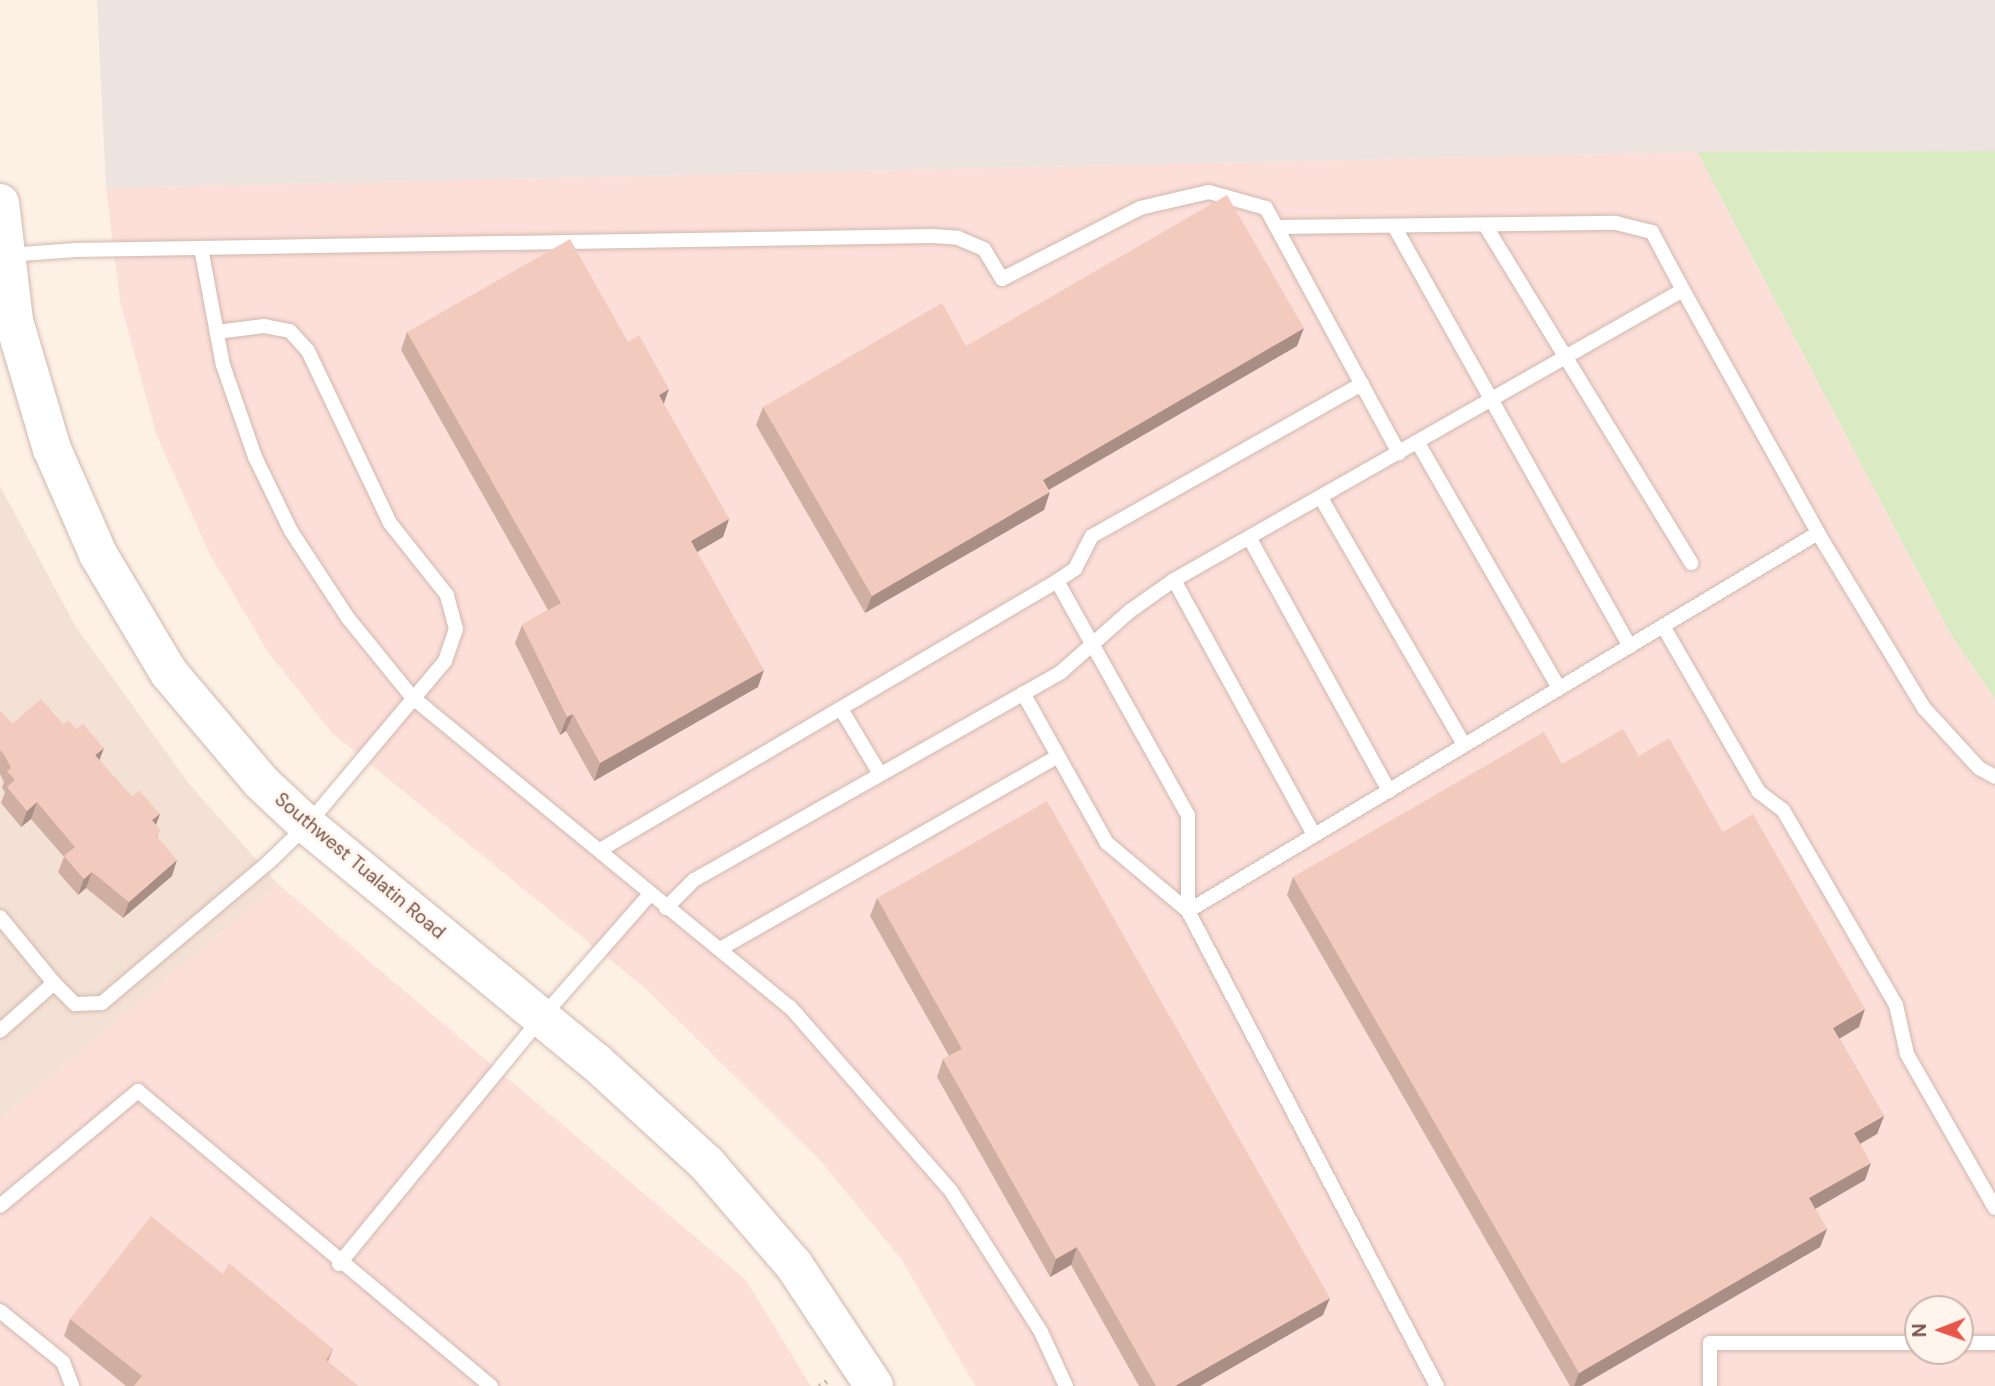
<!DOCTYPE html>
<html>
<head>
<meta charset="utf-8">
<style>
  body { margin:0 }
  #map { position:relative; width:1995px; height:1386px; overflow:hidden; background:#fdf1e6; font-family:"DM Sans",sans-serif }
  div>[style] { position:absolute }
  .residential>* { inset:0; background:#f4e1d5 }
  .commercial>* { inset:0; background:#fddfda }
  .industrial>* { inset:0; background:#ede4e0 }
  .green>* { inset:0; background:#daebc4 }
  .path>* { height:4.5px; margin-top:-2.25px; transform-origin:0; background:repeating-linear-gradient(90deg,#d8aea0 0 2px,transparent 0 7px) }
  .roads { filter:drop-shadow(0 0 2px #d1b9ae) drop-shadow(0 0 2px #d1b9ae) }
  .service>* { height:14px; margin:-7px; padding:0 7px; transform-origin:7px; border-radius:7px; background:#fff }
  .secondary>* { height:38px; margin:-19px; padding:0 19px; transform-origin:19px; border-radius:19px; background:#fff }
  .wall>* { inset:0; background:#d0afa3 }
  .shaded-wall>* { inset:0; background:#a98e85 }
  .building>* { inset:0; background:#f2cbbe }
  span { translate:-50% -50%; white-space:nowrap; text-align:center; line-height:1.15; -webkit-text-stroke:5px #fff5ed; paint-order:stroke }
  .street-label { font-size:19px; color:#77544a }
  .north { position:absolute; left:1904px; top:1295px; width:70px; height:70px; box-sizing:border-box; background:#fff5ed; border:2px solid #c9b5ac; border-radius:50%; rotate:269deg; font-size:19px; font-weight:700; line-height:28px; text-align:center; color:#77544a }
  .north::after { content:''; display:block; margin:auto; width:24px; height:32px; background:#e7564b; clip-path:polygon(50% 0,100% 100%,50% 72%,0 100%) }
</style>
</head>
<body>
<div id="map">
  <div class="residential">
    <i style="clip-path:polygon(0 486px,76px 627px,190px 785px,278px 884px,0 1120px)"></i>
  </div>
  <div class="commercial">
    <i style="clip-path:polygon(evenodd,1697px 152px,1951px 635px,1995px 699px,1995px 1386px,975px 1386px,902px 1260px,818px 1158px,645px 988px,332px 733px,268px 652px,210px 555px,156px 434px,120px 301px,106px 188px,1697px 152px,1918px 1309px,1960px 1309px,1960px 1351px,1918px 1351px,1918px 1309px)"></i>
    <i style="clip-path:polygon(278px 884px,746px 1280px,811px 1386px,0 1386px,0 1120px)"></i>
  </div>
  <div class="industrial">
    <i style="clip-path:polygon(97px 0,1995px 0,1995px 151px,1697px 152px,106px 188px)"></i>
  </div>
  <div class="green">
    <i style="clip-path:polygon(1995px 151px,1995px 699px,1951px 635px,1697px 152px)"></i>
  </div>
  <div class="path">
    <i style="left:819px;top:1386px;width:13px;rotate:-32deg"></i>
  </div>
  <div class="roads">
    <div class="service">
      <i style="left:1485px;top:225px;width:396px;rotate:58.6deg"></i>
      <i style="left:1394px;top:226px;width:482px;rotate:60.7deg"></i>
      <i style="left:1277px;top:227px;width:339px;rotate:-0.7deg"></i>
      <i style="left:1616px;top:223px;width:37px;rotate:14deg"></i>
      <i style="left:1652px;top:232px;width:66px;rotate:61.9deg"></i>
      <i style="left:201px;top:248px;width:119px;rotate:79.4deg"></i>
      <i style="left:223px;top:365px;width:97px;rotate:70.8deg"></i>
      <i style="left:255px;top:457px;width:82px;rotate:64.1deg"></i>
      <i style="left:291px;top:531px;width:104px;rotate:56.8deg"></i>
      <i style="left:348px;top:618px;width:102px;rotate:51deg"></i>
      <i style="left:412px;top:697px;width:489px;rotate:39.4deg"></i>
      <i style="left:790px;top:1007px;width:244px;rotate:48.8deg"></i>
      <i style="left:951px;top:1191px;width:167px;rotate:57.4deg"></i>
      <i style="left:1041px;top:1332px;width:60px;rotate:65.2deg"></i>
      <i style="left:8px;top:255px;width:68px;rotate:-4.2deg"></i>
      <i style="left:76px;top:250px;width:856px;rotate:-0.94deg"></i>
      <i style="left:932px;top:236px;width:26px;rotate:4deg"></i>
      <i style="left:958px;top:238px;width:28px;rotate:23deg"></i>
      <i style="left:984px;top:249px;width:35px;rotate:59deg"></i>
      <i style="left:1002px;top:279px;width:155px;rotate:-27.2deg"></i>
      <i style="left:1140px;top:208px;width:71px;rotate:-13.1deg"></i>
      <i style="left:1209px;top:192px;width:59px;rotate:15.7deg"></i>
      <i style="left:1266px;top:208px;width:279px;rotate:61.5deg"></i>
      <i style="left:1418px;top:443px;width:283px;rotate:60.1deg"></i>
      <i style="left:1321px;top:498px;width:285px;rotate:59.9deg"></i>
      <i style="left:1250px;top:539px;width:288px;rotate:61.1deg"></i>
      <i style="left:1174px;top:580px;width:291px;rotate:61.2deg"></i>
      <i style="left:1057px;top:581px;width:268px;rotate:60.8deg"></i>
      <i style="left:1188px;top:815px;width:96px;rotate:90deg"></i>
      <i style="left:1188px;top:911px;width:536px;rotate:62.34deg"></i>
      <i style="left:1663px;top:626px;width:192px;rotate:60deg"></i>
      <i style="left:1759px;top:792px;width:30px;rotate:37deg"></i>
      <i style="left:1783px;top:810px;width:225px;rotate:59.9deg"></i>
      <i style="left:1896px;top:1005px;width:50px;rotate:77.3deg"></i>
      <i style="left:1907px;top:1054px;width:177px;rotate:60.3deg"></i>
      <i style="left:1023px;top:693px;width:172px;rotate:60.8deg"></i>
      <i style="left:1107px;top:843px;width:106px;rotate:40deg"></i>
      <i style="left:1188px;top:911px;width:735px;rotate:-30.96deg"></i>
      <i style="left:841px;top:709px;width:76px;rotate:59deg"></i>
      <i style="left:600px;top:850px;width:530px;rotate:-30.48deg"></i>
      <i style="left:1057px;top:581px;width:22px;rotate:-34deg"></i>
      <i style="left:1075px;top:569px;width:37px;rotate:-63deg"></i>
      <i style="left:1092px;top:536px;width:310px;rotate:-29.4deg"></i>
      <i style="left:666px;top:908px;width:40px;rotate:-45deg"></i>
      <i style="left:694px;top:880px;width:422px;rotate:-29.5deg"></i>
      <i style="left:1061px;top:672px;width:92px;rotate:-41.5deg"></i>
      <i style="left:1130px;top:611px;width:54px;rotate:-35.2deg"></i>
      <i style="left:1174px;top:580px;width:586px;rotate:-29.67deg"></i>
      <i style="left:1683px;top:290px;width:278px;rotate:60.9deg"></i>
      <i style="left:1818px;top:533px;width:205px;rotate:58.8deg"></i>
      <i style="left:1924px;top:708px;width:81px;rotate:47.5deg"></i>
      <i style="left:1979px;top:768px;width:18px;rotate:29deg"></i>
      <i style="left:0;top:917px;width:85px;rotate:50.7deg"></i>
      <i style="left:54px;top:983px;width:72px;rotate:138.4deg"></i>
      <i style="left:720px;top:949px;width:389px;rotate:-29.7deg"></i>
      <i style="left:54px;top:983px;width:30px;rotate:45deg"></i>
      <i style="left:75px;top:1004px;width:27px;rotate:-2deg"></i>
      <i style="left:102px;top:1003px;width:220px;rotate:-40.2deg"></i>
      <i style="left:270px;top:861px;width:52px;rotate:-44.2deg"></i>
      <i style="left:307px;top:825px;width:214px;rotate:-49.9deg"></i>
      <i style="left:445px;top:661px;width:34px;rotate:-71deg"></i>
      <i style="left:456px;top:629px;width:35px;rotate:-105deg"></i>
      <i style="left:447px;top:595px;width:92px;rotate:-128.4deg"></i>
      <i style="left:390px;top:523px;width:191px;rotate:-115.5deg"></i>
      <i style="left:308px;top:351px;width:27px;rotate:-132deg"></i>
      <i style="left:290px;top:331px;width:26px;rotate:-169deg"></i>
      <i style="left:264px;top:326px;width:48px;rotate:172.9deg"></i>
      <i style="left:0;top:1206px;width:180px;rotate:-39.8deg"></i>
      <i style="left:138px;top:1091px;width:460px;rotate:39.9deg"></i>
      <i style="left:339px;top:1264px;width:320px;rotate:-50.6deg"></i>
      <i style="left:542px;top:1017px;width:162px;rotate:-48.7deg"></i>
      <i style="left:0;top:1311px;width:81px;rotate:39deg"></i>
      <i style="left:63px;top:1362px;width:26px;rotate:69deg"></i>
      <i style="left:1960px;top:1343px;width:35px"></i>
      <i style="left:1710px;top:1386px;width:43px;rotate:-90deg"></i>
      <i style="left:1710px;top:1343px;width:208px"></i>
    </div>
    <div class="secondary">
      <i style="left:0;top:203px;width:119px;rotate:83.2deg"></i>
      <i style="left:14px;top:321px;width:134px;rotate:73.5deg"></i>
      <i style="left:52px;top:449px;width:115px;rotate:66.3deg"></i>
      <i style="left:98px;top:554px;width:139px;rotate:59.2deg"></i>
      <i style="left:169px;top:673px;width:143px;rotate:49.8deg"></i>
      <i style="left:261px;top:782px;width:63px;rotate:43.1deg"></i>
      <i style="left:307px;top:825px;width:374px;rotate:39.4deg"></i>
      <i style="left:596px;top:1062px;width:151px;rotate:42.6deg"></i>
      <i style="left:707px;top:1164px;width:133px;rotate:49.3deg"></i>
      <i style="left:794px;top:1265px;width:145px;rotate:56.5deg"></i>
    </div>
  </div>
  <div class="wall">
    <i style="clip-path:polygon(407px 332px,628px 342px,729px 519px,723px 537px,697px 552px,758px 687px,594px 781px,566px 731px,560px 735px,515px 643px,522px 625px,548px 610px,401px 350px)"></i>
    <i style="clip-path:polygon(966px 346px,1297px 346px,1049px 490px,1044px 510px,865px 613px,756px 425px,763px 407px)"></i>
    <i style="clip-path:polygon(0 711px,12px 724px,63px 724px,99px 760px,132px 797px,160px 814px,156px 824px,158px 838px,172px 876px,123px 918px,86px 888px,78px 895px,58px 872px,64px 857px,31px 819px,21px 827px,1px 803px,5px 792px,2px 788px,4px 782px,0 774px)"></i>
    <i style="clip-path:polygon(1639px 756px,1723px 832px,1859px 1027px,1839px 1038px,1884px 1116px,1877px 1134px,1860px 1143px,1865px 1180px,1815px 1209px,1827px 1229px,1820px 1247px,1581px 1386px,1570px 1386px,1287px 895px,1293px 877px,1562px 764px)"></i>
    <i style="clip-path:polygon(877px 898px,1323px 1315px,1200px 1386px,1139px 1386px,1071px 1265px,1050px 1277px,937px 1077px,943px 1059px,949px 1056px,870px 916px)"></i>
    <i style="clip-path:polygon(223px 1274px,333px 1349px,328px 1362px,358px 1386px,126px 1386px,64px 1336px,70px 1319px)"></i>
  </div>
  <div class="shaded-wall">
    <i style="clip-path:polygon(1304px 328px,1297px 346px,1036px 497px,1043px 480px)"></i>
    <i style="clip-path:polygon(669px 389px,663px 406px,659px 395px)"></i>
    <i style="clip-path:polygon(1050px 492px,1044px 510px,865px 613px,872px 596px)"></i>
    <i style="clip-path:polygon(729px 519px,723px 537px,685px 559px,691px 541px)"></i>
    <i style="clip-path:polygon(764px 670px,758px 687px,594px 781px,600px 763px)"></i>
    <i style="clip-path:polygon(573px 714px,566px 731px,560px 735px,567px 717px)"></i>
    <i style="clip-path:polygon(104px 748px,98px 764px,95px 755px)"></i>
    <i style="clip-path:polygon(37px 802px,31px 819px,21px 827px,27px 811px)"></i>
    <i style="clip-path:polygon(160px 814px,154px 830px,152px 820px)"></i>
    <i style="clip-path:polygon(177px 860px,172px 876px,123px 918px,129px 902px)"></i>
    <i style="clip-path:polygon(92px 872px,86px 888px,78px 895px,84px 879px)"></i>
    <i style="clip-path:polygon(1865px 1009px,1859px 1027px,1827px 1046px,1833px 1028px)"></i>
    <i style="clip-path:polygon(1884px 1116px,1877px 1134px,1848px 1151px,1854px 1133px)"></i>
    <i style="clip-path:polygon(1871px 1163px,1865px 1180px,1803px 1216px,1809px 1198px)"></i>
    <i style="clip-path:polygon(1827px 1229px,1820px 1247px,1581px 1386px,1574px 1386px,1579px 1373px)"></i>
    <i style="clip-path:polygon(1077px 1247px,1071px 1265px,1050px 1277px,1056px 1259px)"></i>
    <i style="clip-path:polygon(1330px 1298px,1323px 1315px,1200px 1386px,1175px 1386px)"></i>
  </div>
  <div class="building">
    <i style="clip-path:polygon(1227px 195px,1304px 328px,1043px 480px,1050px 492px,872px 596px,763px 407px,942px 303px,966px 346px)"></i>
    <i style="clip-path:polygon(570px 239px,628px 342px,639px 335px,669px 389px,659px 395px,729px 519px,691px 541px,764px 670px,600px 763px,573px 714px,567px 717px,522px 625px,561px 603px,407px 332px)"></i>
    <i style="clip-path:polygon(41px 699px,63px 724px,68px 720px,76px 729px,83px 724px,104px 748px,95px 755px,132px 797px,139px 790px,160px 814px,152px 820px,161px 831px,156px 835px,177px 860px,129px 902px,92px 872px,84px 879px,64px 856px,75px 847px,37px 802px,27px 811px,7px 787px,15px 780px,7px 771px,11px 768px,5px 756px,0 750px,0 711px,12px 724px)"></i>
    <i style="clip-path:polygon(1623px 729px,1639px 756px,1669px 738px,1723px 832px,1753px 814px,1865px 1009px,1833px 1028px,1884px 1116px,1854px 1133px,1871px 1163px,1809px 1198px,1827px 1229px,1579px 1373px,1293px 877px,1544px 732px,1562px 764px)"></i>
    <i style="clip-path:polygon(1047px 801px,1330px 1298px,1175px 1386px,1156px 1386px,1077px 1247px,1056px 1259px,943px 1059px,962px 1049px,877px 898px)"></i>
    <i style="clip-path:polygon(151px 1216px,223px 1274px,229px 1263px,333px 1349px,326px 1360px,358px 1386px,134px 1386px,142px 1376px,70px 1319px)"></i>
  </div>
  <div class="street-label">
    <span style="left:360px;top:866px;rotate:40deg">Southwest Tualatin Road</span>
  </div>
  <div class="north">N</div>
</div>
</body>
</html>
